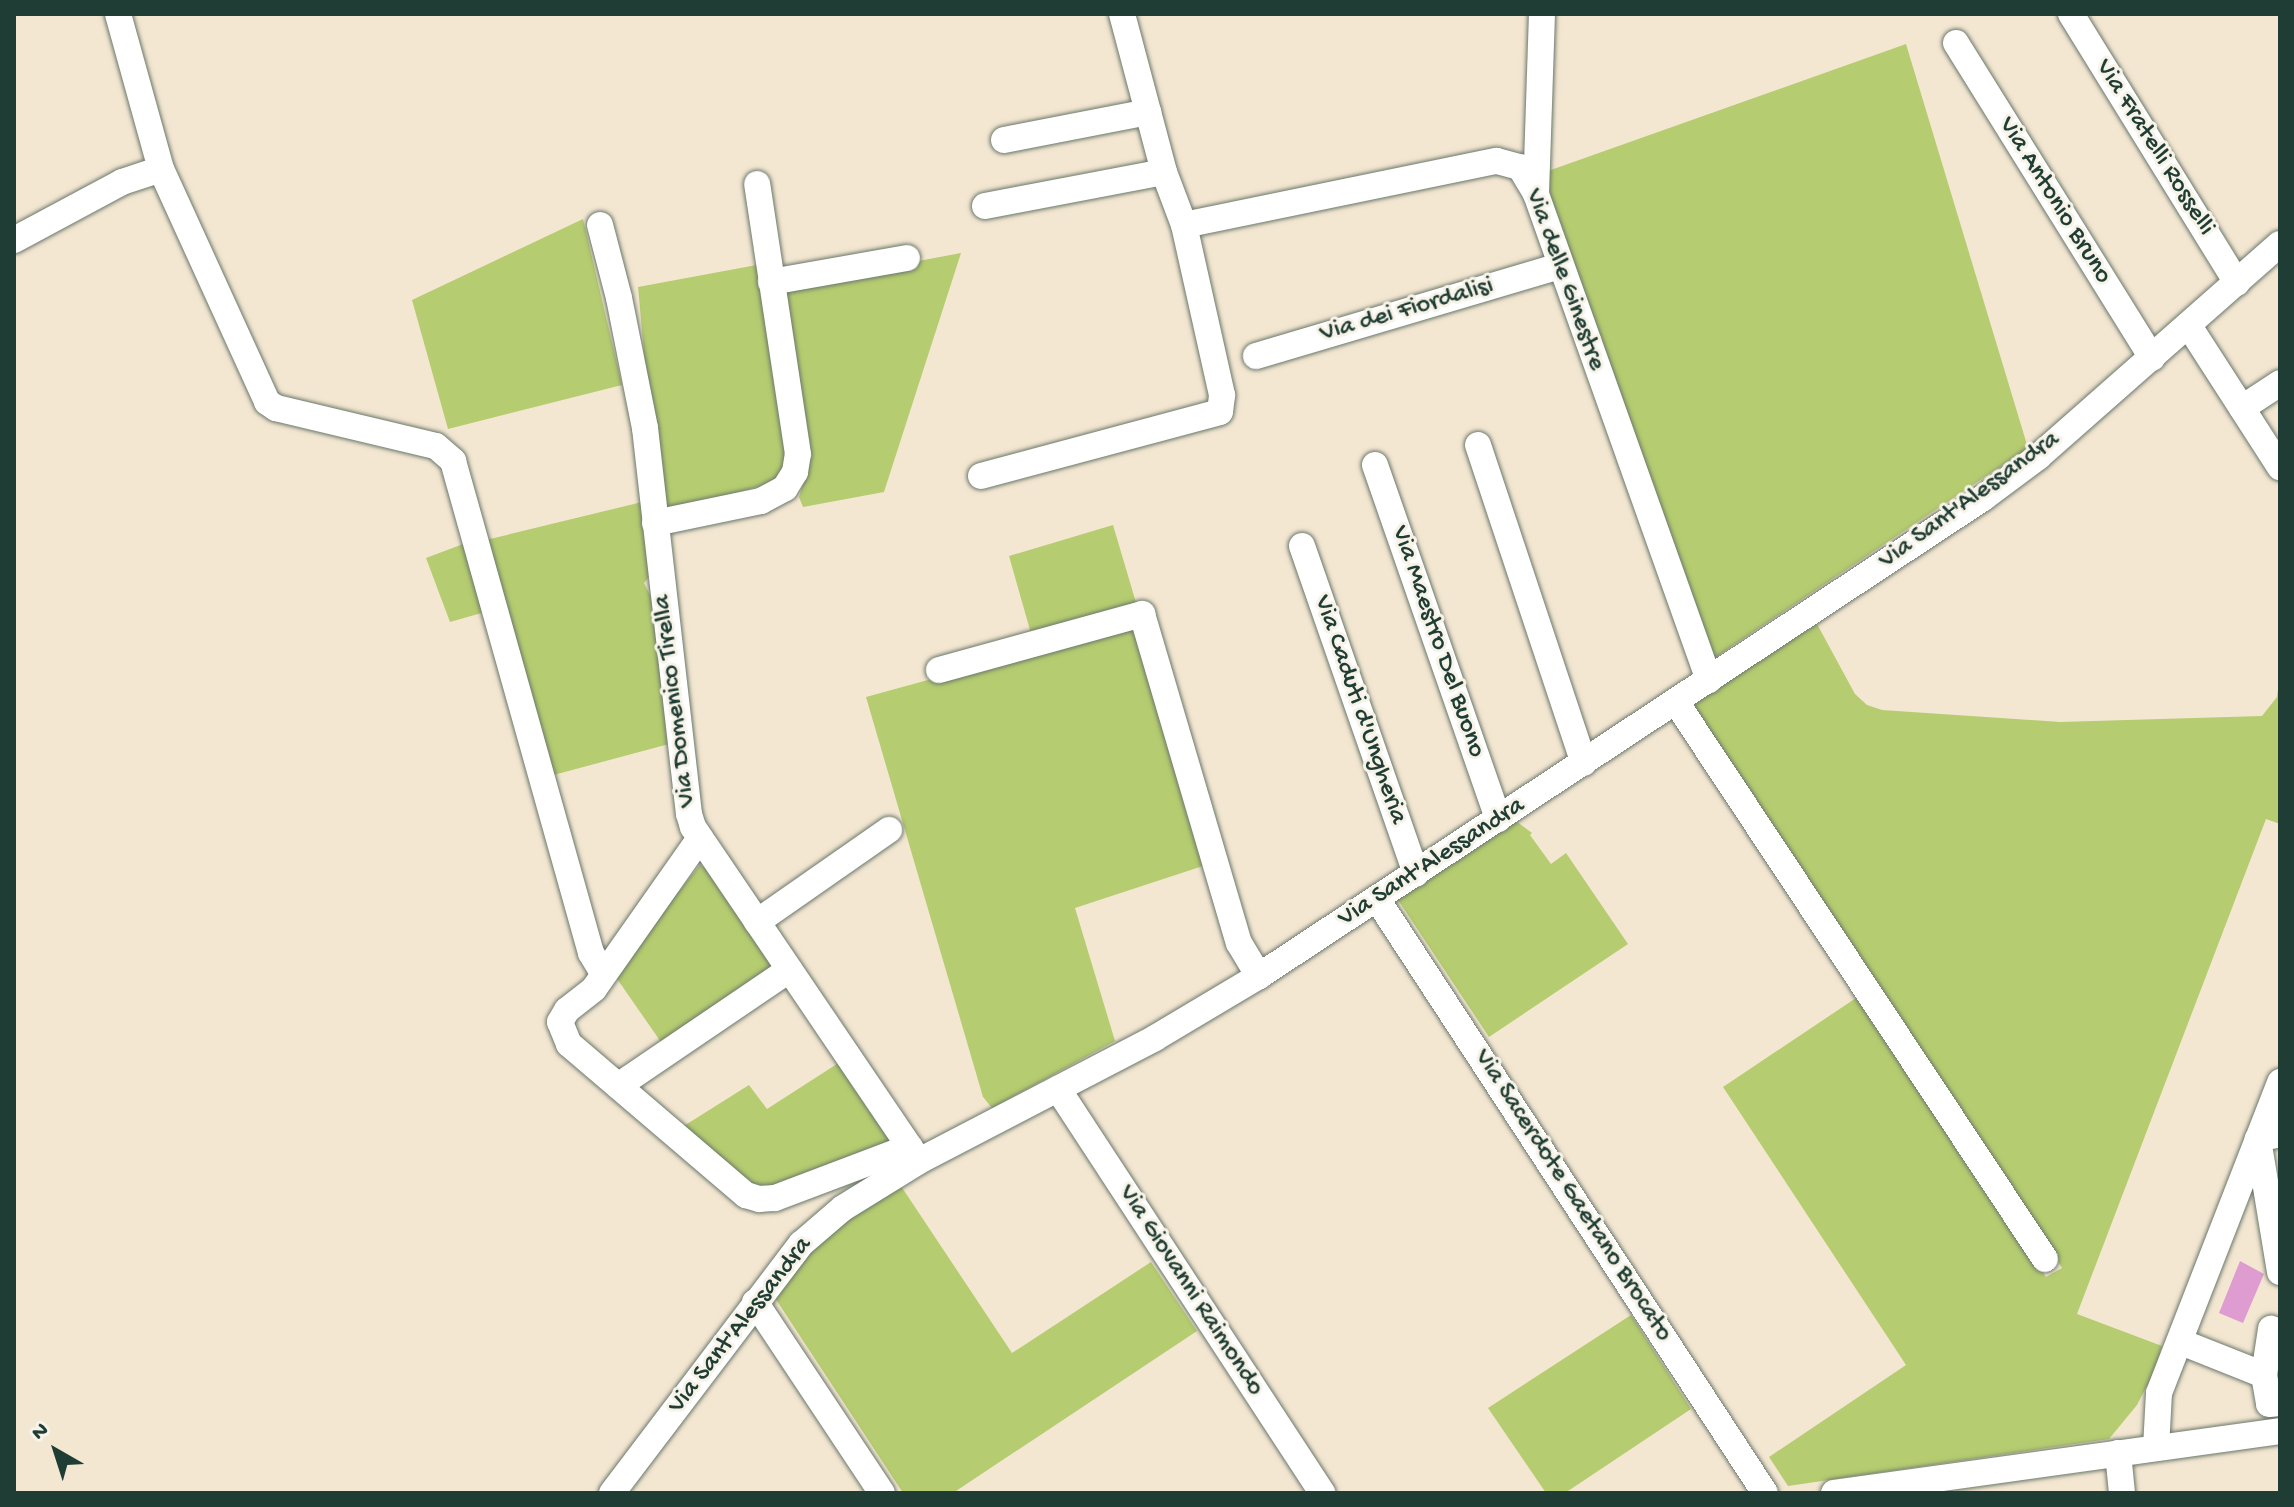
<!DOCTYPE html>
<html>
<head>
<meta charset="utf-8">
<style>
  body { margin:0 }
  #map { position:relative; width:2294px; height:1507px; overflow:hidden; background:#f4e7d2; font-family:"Gochi Hand",sans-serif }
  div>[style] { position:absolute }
  .green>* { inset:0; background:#b6cc70 }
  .building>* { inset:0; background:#de9cd0 }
  .roads { filter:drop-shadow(0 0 2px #6a786b) drop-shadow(0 0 2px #6a786b) }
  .minor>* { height:26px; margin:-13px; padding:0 13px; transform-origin:13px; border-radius:13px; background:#fff }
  span { translate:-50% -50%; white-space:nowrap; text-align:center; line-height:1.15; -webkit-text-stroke:6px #f7f3e8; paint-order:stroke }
  .street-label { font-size:26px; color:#1f3d34 }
  .frame { position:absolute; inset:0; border:16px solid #1f3d34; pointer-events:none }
  .north { position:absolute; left:16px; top:1411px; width:80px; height:80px; -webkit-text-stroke:6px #f7f3e8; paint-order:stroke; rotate:321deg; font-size:22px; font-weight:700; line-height:32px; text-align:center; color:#1f3d34 }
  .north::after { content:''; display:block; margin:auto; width:28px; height:36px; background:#1f3d34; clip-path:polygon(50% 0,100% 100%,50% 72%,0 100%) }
</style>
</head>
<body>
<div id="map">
  <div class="green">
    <i style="clip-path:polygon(1906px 44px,2028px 448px,1714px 658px,1550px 206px,1548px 171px)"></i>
    <i style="clip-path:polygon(583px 219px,622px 385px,448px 429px,412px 300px)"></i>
    <i style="clip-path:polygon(961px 253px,884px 492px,803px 507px,799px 497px,808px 467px,780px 287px)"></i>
    <i style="clip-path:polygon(762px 264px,791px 458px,782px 480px,666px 512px,648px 396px,638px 287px)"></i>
    <i style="clip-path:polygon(642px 502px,650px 576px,644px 583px,653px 601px,669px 744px,535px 780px,499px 608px,450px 622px,426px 558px,479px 538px,490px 539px)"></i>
    <i style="clip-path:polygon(1113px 525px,1137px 606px,1032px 637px,1009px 556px)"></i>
    <i style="clip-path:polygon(1136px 623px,1209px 864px,1075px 908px,1115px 1041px,992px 1108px,983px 1097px,866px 697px)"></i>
    <i style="clip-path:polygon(1817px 624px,1855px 694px,1867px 705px,1882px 710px,2060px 722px,2262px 716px,2277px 697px,2280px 674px,2280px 824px,2266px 819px,2077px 1314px,2162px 1346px,2155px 1370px,2137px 1405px,2109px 1439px,1788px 1486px,1769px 1457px,1906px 1365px,1723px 1087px,1862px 994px,2046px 1277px,2062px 1268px,1696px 714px,1694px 700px)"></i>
    <i style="clip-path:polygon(1513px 819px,1532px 833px,1530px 835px,1551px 864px,1566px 853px,1628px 944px,1489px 1037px,1396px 897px)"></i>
    <i style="clip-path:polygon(700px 865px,707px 869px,776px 969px,663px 1045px,613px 973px)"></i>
    <i style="clip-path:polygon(840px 1062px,898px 1147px,772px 1191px,757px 1189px,679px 1129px,749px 1085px,767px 1109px)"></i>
    <i style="clip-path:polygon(901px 1186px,1012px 1353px,1151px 1262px,1197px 1331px,953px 1493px,903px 1493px,775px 1298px,806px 1255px,837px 1226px)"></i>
    <i style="clip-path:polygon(1631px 1315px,1691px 1409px,1565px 1493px,1546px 1493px,1488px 1408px)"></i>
  </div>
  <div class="building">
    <i style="clip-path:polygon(2240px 1261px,2264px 1274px,2243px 1323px,2219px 1313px)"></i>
  </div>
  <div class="roads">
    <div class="minor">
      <i style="left:118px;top:14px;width:161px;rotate:74.5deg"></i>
      <i style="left:161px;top:169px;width:256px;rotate:65.5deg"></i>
      <i style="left:267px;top:402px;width:11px;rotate:34deg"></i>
      <i style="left:276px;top:408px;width:164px;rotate:13.4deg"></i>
      <i style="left:436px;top:446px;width:23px;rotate:41deg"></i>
      <i style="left:453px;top:461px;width:511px;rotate:74.33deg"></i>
      <i style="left:591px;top:953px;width:23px;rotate:59deg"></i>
      <i style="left:1122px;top:14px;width:163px;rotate:75.1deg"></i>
      <i style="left:1164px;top:172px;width:57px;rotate:69.3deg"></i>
      <i style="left:1184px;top:225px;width:319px;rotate:-11.6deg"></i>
      <i style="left:1497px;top:161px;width:24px;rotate:15deg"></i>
      <i style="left:1520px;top:167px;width:31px;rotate:59deg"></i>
      <i style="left:1536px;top:194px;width:516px;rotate:70.41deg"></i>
      <i style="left:2071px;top:14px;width:316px;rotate:58.3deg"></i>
      <i style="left:1956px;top:43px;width:371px;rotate:58.1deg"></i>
      <i style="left:1004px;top:140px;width:147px;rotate:-11deg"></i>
      <i style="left:1536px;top:194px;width:180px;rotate:-88.1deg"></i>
      <i style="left:985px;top:206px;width:182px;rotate:-10.8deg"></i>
      <i style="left:600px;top:225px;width:75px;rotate:75.4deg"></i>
      <i style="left:619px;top:298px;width:133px;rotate:78.7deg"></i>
      <i style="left:645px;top:428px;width:388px;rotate:83.5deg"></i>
      <i style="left:689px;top:814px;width:14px;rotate:73deg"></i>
      <i style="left:693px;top:827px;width:403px;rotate:55.9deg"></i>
      <i style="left:14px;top:240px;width:123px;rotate:-28.2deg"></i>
      <i style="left:122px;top:182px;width:41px;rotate:-18.4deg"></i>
      <i style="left:771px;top:282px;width:138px;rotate:-10deg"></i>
      <i style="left:2189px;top:326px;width:168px;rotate:57.2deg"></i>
      <i style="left:1256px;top:356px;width:316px;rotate:-16.5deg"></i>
      <i style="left:2242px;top:408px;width:45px;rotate:-33.3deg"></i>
      <i style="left:1478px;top:445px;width:335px;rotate:71.6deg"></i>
      <i style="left:1375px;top:465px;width:375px;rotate:70.8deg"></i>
      <i style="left:981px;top:476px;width:247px;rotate:-15deg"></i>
      <i style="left:1220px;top:412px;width:17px;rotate:-83deg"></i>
      <i style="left:1222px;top:395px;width:174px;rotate:-102.6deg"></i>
      <i style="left:655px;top:523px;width:108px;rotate:-11.7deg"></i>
      <i style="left:761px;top:501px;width:27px;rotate:-28deg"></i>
      <i style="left:785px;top:488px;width:19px;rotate:-58deg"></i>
      <i style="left:795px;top:472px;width:18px;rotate:-81deg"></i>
      <i style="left:798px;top:454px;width:273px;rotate:-98.6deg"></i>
      <i style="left:1302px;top:546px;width:347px;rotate:70.8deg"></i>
      <i style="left:939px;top:670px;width:211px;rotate:-15.4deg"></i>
      <i style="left:1142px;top:614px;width:343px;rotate:73.6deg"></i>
      <i style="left:1239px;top:943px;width:39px;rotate:59deg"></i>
      <i style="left:1676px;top:702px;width:668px;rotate:56.48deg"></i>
      <i style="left:700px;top:838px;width:184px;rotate:125.1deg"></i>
      <i style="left:594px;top:989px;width:34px;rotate:142deg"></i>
      <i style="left:567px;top:1010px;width:14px;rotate:120deg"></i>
      <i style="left:560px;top:1022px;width:24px;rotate:68deg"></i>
      <i style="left:569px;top:1044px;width:233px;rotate:40.5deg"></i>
      <i style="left:746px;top:1195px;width:14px;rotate:17deg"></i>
      <i style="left:759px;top:1199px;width:16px;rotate:-4deg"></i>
      <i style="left:775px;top:1198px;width:144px;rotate:-20.7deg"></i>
      <i style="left:1377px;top:899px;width:709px;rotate:56.85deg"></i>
      <i style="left:757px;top:922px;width:161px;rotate:-34.9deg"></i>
      <i style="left:618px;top:1086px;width:207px;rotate:-34.2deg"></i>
      <i style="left:1058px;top:1089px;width:483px;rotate:56.8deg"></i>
      <i style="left:2280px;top:1134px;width:23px;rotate:167deg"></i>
      <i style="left:2258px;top:1139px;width:135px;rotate:80.6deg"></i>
      <i style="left:755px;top:1302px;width:229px;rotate:56.4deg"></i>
      <i style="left:2181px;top:1342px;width:89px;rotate:21.7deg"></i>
      <i style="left:2264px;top:1375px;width:29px;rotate:80deg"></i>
      <i style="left:2269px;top:1404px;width:11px;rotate:-5deg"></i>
      <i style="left:2264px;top:1375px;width:47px;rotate:-81.3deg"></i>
      <i style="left:2156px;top:1448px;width:55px;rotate:-86.9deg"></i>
      <i style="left:2159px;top:1393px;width:334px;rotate:-68.7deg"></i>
      <i style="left:2118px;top:1453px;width:40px;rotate:84.3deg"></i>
      <i style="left:612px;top:1493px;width:313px;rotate:-52.8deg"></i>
      <i style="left:801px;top:1244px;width:55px;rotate:-40.6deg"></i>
      <i style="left:843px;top:1208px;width:89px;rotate:-31.7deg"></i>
      <i style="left:919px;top:1161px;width:266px;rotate:-27.5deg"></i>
      <i style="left:1155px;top:1038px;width:121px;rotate:-30.8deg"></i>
      <i style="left:1259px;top:976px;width:868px;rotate:-33.43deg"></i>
      <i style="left:1983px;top:498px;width:69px;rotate:-36.7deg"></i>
      <i style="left:2038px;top:457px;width:322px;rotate:-41.4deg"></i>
      <i style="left:1834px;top:1493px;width:450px;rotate:-7.9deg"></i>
    </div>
  </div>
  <div class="street-label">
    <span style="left:2154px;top:148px;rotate:58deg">Via Fratelli Rosselli</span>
    <span style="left:2054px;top:201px;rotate:58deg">Via Antonio Bruno</span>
    <span style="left:1564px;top:280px;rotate:70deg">Via delle Ginestre</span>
    <span style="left:1407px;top:311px;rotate:-16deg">Via dei Fiordalisi</span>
    <span style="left:1970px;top:501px;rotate:-36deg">Via Sant'Alessandra</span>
    <span style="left:1437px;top:642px;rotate:71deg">Via Maestro Del Buono</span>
    <span style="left:676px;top:701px;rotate:-97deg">Via Domenico Tirella</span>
    <span style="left:1359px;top:710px;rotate:71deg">Via Caduti d'Ungheria</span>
    <span style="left:1432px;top:863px;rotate:-33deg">Via Sant'Alessandra</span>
    <span style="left:1572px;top:1196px;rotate:57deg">Via Sacerdote Gaetano Brocato</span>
    <span style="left:1190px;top:1291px;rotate:57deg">Via Giovanni Raimondo</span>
    <span style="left:741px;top:1326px;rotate:-52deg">Via Sant'Alessandra</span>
  </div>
  <div class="frame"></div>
  <div class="north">N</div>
</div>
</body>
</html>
